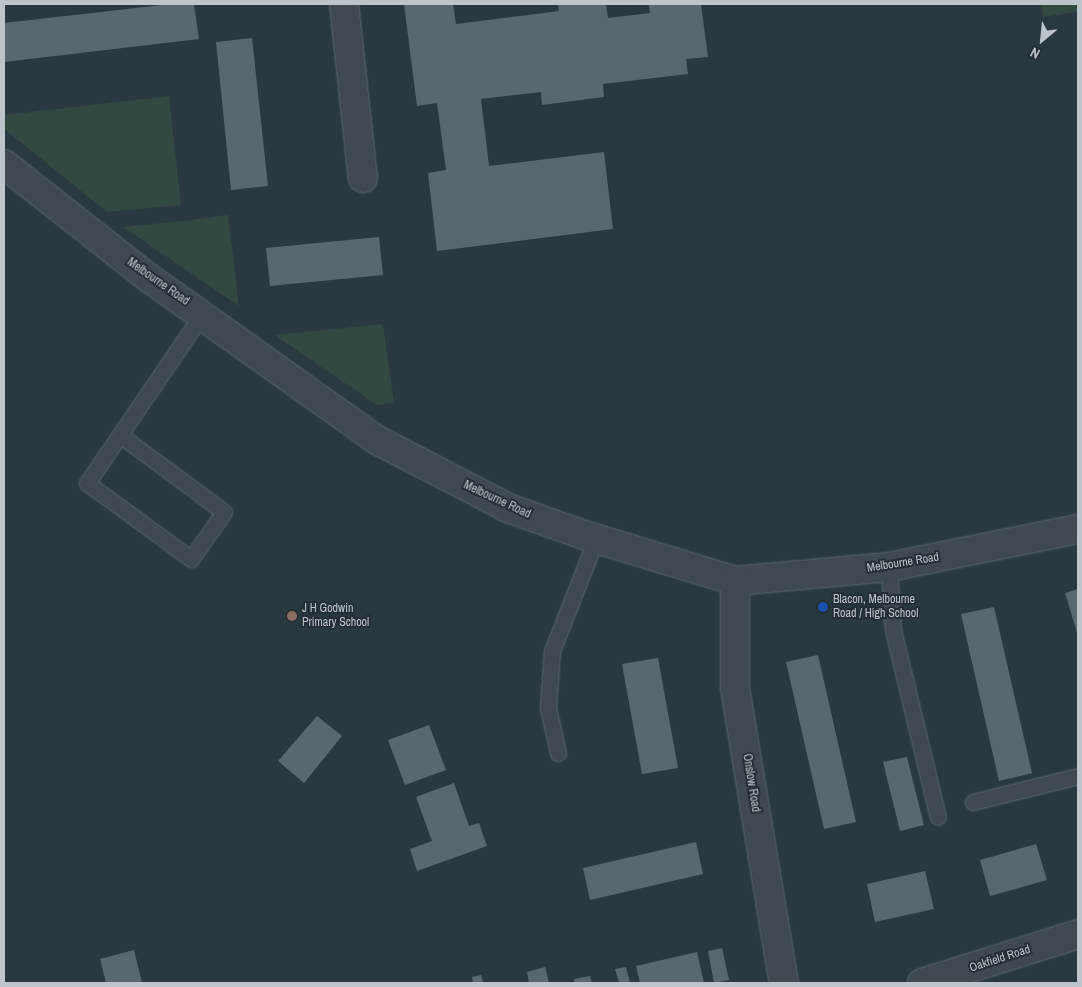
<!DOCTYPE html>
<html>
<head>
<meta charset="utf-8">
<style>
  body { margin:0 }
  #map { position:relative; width:1082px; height:987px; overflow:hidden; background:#2a3940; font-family:"Archivo Narrow",sans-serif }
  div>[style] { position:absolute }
  .green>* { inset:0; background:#324842 }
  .building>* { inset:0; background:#59686f }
  .roads { filter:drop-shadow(0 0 1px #5c686d) drop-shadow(0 0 1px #5c686d) }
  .lane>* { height:15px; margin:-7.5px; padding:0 7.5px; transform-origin:7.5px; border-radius:7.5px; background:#3e4a50 }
  .street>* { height:28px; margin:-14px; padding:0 14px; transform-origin:14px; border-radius:14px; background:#3e4a50 }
  .dots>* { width:14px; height:14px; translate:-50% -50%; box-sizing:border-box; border:2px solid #232f35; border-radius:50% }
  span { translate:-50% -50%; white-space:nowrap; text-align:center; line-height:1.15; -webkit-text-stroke:4px #232f35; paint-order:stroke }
  .street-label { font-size:12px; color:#bbc5ca }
  .poi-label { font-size:12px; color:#bbc5ca }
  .left { translate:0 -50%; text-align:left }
  .frame { position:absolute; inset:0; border:5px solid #bbc5ca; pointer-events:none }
  .north { position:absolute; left:1017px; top:15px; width:50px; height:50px; -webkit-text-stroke:4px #232f35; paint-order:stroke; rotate:208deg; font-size:14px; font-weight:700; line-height:20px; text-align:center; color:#bbc5ca }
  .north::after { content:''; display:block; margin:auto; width:18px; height:22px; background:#bbc5ca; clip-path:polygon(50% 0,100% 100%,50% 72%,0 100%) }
</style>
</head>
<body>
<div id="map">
  <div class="green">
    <i style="clip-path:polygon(1041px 4px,1078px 4px,1078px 12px,1043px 17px)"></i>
    <i style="clip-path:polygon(169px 96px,181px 205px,107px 212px,4px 129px,4px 115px)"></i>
    <i style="clip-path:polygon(228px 215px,239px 306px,123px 227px,192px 220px)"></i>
    <i style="clip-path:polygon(383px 324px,394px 403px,377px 405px,274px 335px)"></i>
  </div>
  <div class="building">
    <i style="clip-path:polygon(171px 4px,194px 4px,199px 39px,4px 62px,4px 23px)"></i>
    <i style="clip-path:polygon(404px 4px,453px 4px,456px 24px,559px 11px,558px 4px,606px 4px,608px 18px,650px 13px,649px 4px,701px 4px,708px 57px,686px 59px,688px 74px,603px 84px,604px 97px,542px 105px,541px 92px,481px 99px,489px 166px,604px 152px,613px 229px,437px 251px,428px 173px,446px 170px,437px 103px,417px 106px)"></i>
    <i style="clip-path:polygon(252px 38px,268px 186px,231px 190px,216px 42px)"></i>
    <i style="clip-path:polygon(379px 237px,383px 275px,270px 286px,266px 248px)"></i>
    <i style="clip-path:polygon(1078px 589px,1078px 636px,1065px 593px)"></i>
    <i style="clip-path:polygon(994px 607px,1032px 773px,999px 781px,961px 614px)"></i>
    <i style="clip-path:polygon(818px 655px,856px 822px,824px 829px,786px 662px)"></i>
    <i style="clip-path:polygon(658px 658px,678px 768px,642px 774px,622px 664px)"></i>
    <i style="clip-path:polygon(317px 716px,342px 736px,304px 783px,278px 761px)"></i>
    <i style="clip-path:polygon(429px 725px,446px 770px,405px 785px,388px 740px)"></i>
    <i style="clip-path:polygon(907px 757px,924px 825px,900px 831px,883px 762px)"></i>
    <i style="clip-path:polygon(454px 783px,469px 826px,479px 823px,487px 846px,417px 871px,410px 849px,432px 841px,416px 797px)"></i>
    <i style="clip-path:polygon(696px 842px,703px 874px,590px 900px,583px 868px)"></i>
    <i style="clip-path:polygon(1036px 844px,1047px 880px,990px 896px,980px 860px)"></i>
    <i style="clip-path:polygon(925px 871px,934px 909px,875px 922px,867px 884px)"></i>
    <i style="clip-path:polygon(722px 948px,729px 980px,714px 983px,708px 951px)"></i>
    <i style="clip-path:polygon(134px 950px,142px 983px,106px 983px,100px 959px)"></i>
    <i style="clip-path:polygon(697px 952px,704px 983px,640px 983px,636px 966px)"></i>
    <i style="clip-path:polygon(545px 967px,549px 983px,529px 983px,527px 972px)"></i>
    <i style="clip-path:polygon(626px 967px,630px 983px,619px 983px,615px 969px)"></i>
    <i style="clip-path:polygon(481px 975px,483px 983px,473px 983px,472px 977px)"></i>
    <i style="clip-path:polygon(590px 976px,592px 983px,575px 983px,574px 979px)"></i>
  </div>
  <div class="roads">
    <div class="lane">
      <i style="left:120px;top:435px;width:129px;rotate:36.5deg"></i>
      <i style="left:224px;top:512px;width:57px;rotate:125.1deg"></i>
      <i style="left:191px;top:559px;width:129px;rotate:-143.8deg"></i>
      <i style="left:87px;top:483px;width:206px;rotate:-55.7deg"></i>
      <i style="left:889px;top:567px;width:63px;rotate:86.4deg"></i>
      <i style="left:893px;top:630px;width:192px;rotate:76.5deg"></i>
      <i style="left:558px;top:753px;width:46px;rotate:-102.5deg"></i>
      <i style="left:548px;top:708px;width:57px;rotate:-86deg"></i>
      <i style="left:552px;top:651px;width:120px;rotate:-68.6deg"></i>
      <i style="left:973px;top:802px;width:108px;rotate:-13.9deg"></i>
    </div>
    <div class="street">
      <i style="left:344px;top:4px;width:175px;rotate:83.8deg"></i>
      <i style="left:4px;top:164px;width:184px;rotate:38.2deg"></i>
      <i style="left:149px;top:278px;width:280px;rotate:35.4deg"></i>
      <i style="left:377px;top:440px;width:148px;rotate:27.4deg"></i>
      <i style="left:508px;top:508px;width:81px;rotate:19.6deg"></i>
      <i style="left:584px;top:535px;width:158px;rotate:16.9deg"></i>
      <i style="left:735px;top:581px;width:155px;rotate:-5.2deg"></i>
      <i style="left:889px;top:567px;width:193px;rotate:-11.4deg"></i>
      <i style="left:735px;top:581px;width:107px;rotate:90deg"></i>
      <i style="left:735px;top:688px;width:299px;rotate:80.6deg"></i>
      <i style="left:922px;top:983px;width:164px;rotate:-17.4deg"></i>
    </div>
  </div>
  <div class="dots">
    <i style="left:823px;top:607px;background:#1a4fb4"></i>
    <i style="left:292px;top:616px;background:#8d6e63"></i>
  </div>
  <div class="street-label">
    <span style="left:158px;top:282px;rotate:35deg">Melbourne Road</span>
    <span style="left:497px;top:500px;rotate:25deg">Melbourne Road</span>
    <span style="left:903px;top:563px;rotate:-9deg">Melbourne Road</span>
    <span style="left:751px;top:783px;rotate:81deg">Onslow Road</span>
    <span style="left:1000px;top:959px;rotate:-18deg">Oakfield Road</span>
  </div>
  <div class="poi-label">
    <span class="left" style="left:833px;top:607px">Blacon, Melbourne<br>Road / High School</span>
    <span class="left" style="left:302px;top:616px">J H Godwin<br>Primary School</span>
  </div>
  <div class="frame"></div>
  <div class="north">N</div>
</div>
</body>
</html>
